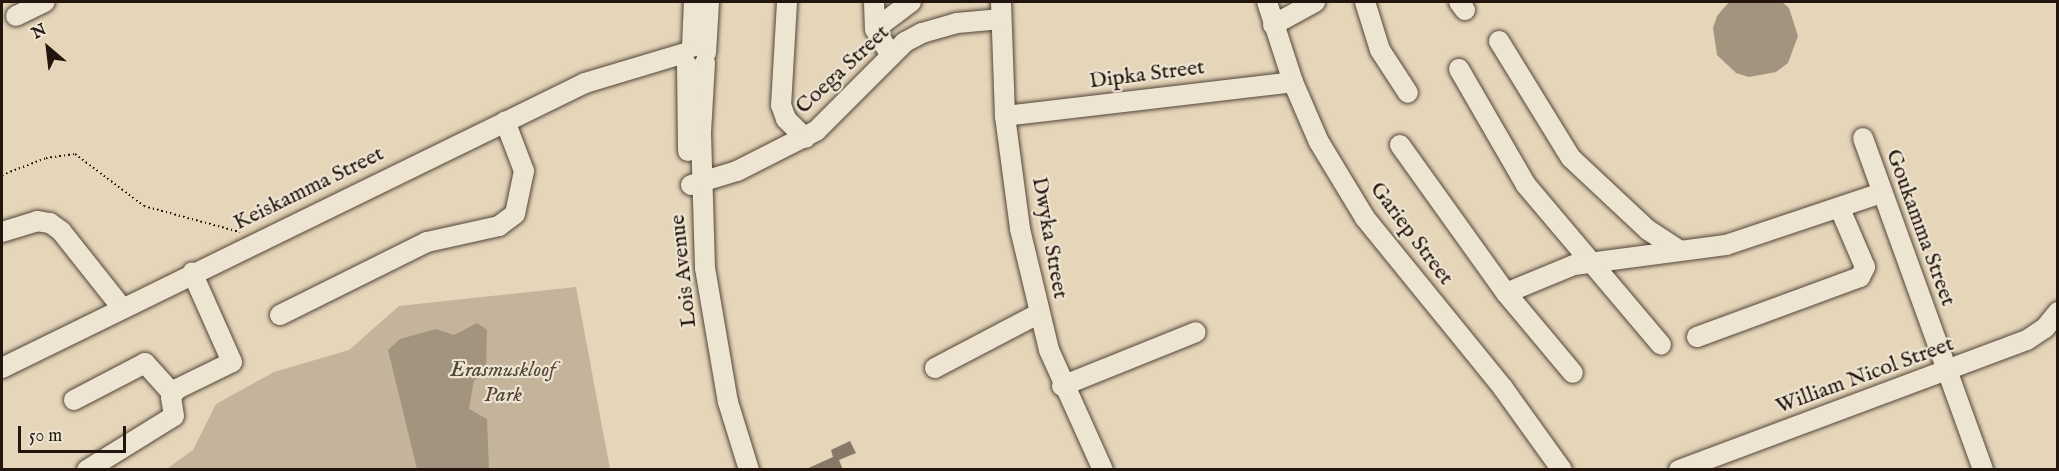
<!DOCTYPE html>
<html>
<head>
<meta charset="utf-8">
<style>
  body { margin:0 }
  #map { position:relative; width:2059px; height:471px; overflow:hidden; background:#e5d5b9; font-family:"IM FELL English",serif }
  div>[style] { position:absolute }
  .green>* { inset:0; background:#c4b49c }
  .water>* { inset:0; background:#a3947f }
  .building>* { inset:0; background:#877967 }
  .path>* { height:2px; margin-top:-1px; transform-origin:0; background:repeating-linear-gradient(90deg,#22150e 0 1.5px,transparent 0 4.5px) }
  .roads { filter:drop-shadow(0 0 2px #534539) drop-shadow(0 0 2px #534539) }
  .minor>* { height:20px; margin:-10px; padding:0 10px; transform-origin:10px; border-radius:10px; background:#eee4d2 }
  span { translate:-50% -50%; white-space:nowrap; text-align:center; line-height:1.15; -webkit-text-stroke:4.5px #eee4d2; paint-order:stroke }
  .street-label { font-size:22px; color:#22150e }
  .park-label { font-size:22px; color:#534539; font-style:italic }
  .frame { position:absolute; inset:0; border:3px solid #22150e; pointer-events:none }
  .north { position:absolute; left:18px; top:18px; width:60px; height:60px; -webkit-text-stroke:4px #eee4d2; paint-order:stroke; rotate:332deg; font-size:16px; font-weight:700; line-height:24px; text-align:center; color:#22150e }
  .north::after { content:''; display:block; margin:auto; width:21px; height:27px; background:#22150e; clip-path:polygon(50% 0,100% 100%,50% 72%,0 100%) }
  .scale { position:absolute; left:18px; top:426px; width:108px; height:27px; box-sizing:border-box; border:3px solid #22150e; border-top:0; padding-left:8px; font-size:18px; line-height:21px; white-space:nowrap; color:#22150e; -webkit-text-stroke:4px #eee4d2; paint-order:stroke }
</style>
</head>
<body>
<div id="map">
  <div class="green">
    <i style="clip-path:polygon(576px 287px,610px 469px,165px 470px,193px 450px,216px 404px,274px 372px,349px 350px,399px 306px)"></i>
  </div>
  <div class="water">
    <i style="clip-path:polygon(1729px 2px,1782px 2px,1789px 8px,1798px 36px,1788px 63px,1776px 72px,1749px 77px,1736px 73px,1717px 55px,1713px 28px,1717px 16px)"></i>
    <i style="clip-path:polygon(477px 323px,487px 330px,486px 367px,485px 376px,474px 380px,469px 409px,487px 419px,489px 469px,417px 469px,388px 350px,400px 339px,436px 329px,454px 335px)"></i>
  </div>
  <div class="building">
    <i style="clip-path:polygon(850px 441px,856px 453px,839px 460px,843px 470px,804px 470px,833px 457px,831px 450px)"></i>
  </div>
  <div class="path">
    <i style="left:2px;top:175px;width:47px;rotate:-21.1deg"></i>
    <i style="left:46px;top:158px;width:29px;rotate:-8deg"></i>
    <i style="left:75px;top:154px;width:86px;rotate:37deg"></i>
    <i style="left:144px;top:206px;width:99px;rotate:15.2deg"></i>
  </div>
  <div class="roads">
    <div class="minor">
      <i style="left:787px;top:2px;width:103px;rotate:93.3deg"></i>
      <i style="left:781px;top:105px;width:15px;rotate:70deg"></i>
      <i style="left:786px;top:119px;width:27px;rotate:45deg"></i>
      <i style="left:874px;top:2px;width:27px;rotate:88deg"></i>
      <i style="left:875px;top:29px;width:31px;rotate:59deg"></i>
      <i style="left:1001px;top:2px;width:114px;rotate:88deg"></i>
      <i style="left:1005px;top:116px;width:114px;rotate:82.4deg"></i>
      <i style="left:1020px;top:229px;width:124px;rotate:76.5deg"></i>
      <i style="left:1049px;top:350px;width:132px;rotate:65.8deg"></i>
      <i style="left:1267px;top:2px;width:84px;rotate:72deg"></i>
      <i style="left:1293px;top:82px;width:65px;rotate:66.6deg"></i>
      <i style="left:1319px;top:142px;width:89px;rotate:58.8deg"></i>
      <i style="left:1365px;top:218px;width:219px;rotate:50.9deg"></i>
      <i style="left:1503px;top:388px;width:101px;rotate:54.3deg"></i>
      <i style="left:1365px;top:2px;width:50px;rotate:72.6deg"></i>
      <i style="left:1380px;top:50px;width:51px;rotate:56.9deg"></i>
      <i style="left:1459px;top:2px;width:10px;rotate:53deg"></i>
      <i style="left:16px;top:16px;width:32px;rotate:-26deg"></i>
      <i style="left:1273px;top:25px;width:48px;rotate:-28.7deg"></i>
      <i style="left:875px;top:29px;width:45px;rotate:-36.9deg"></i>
      <i style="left:1499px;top:41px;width:137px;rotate:58.4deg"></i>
      <i style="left:1571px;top:158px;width:105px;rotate:43.1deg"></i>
      <i style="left:1648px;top:230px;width:37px;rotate:33deg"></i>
      <i style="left:692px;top:47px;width:45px;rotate:-87.5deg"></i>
      <i style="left:706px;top:53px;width:51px;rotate:-86.6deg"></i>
      <i style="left:705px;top:63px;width:70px;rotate:93.3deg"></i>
      <i style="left:701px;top:133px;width:135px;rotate:88.3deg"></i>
      <i style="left:705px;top:268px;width:136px;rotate:80.3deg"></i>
      <i style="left:728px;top:402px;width:71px;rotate:72.8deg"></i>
      <i style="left:687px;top:65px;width:86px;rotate:89.3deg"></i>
      <i style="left:1459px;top:69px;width:134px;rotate:60deg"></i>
      <i style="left:1526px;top:185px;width:209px;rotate:49.8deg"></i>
      <i style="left:1005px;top:116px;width:290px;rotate:-6.7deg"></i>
      <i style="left:1863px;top:138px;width:353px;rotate:70.1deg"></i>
      <i style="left:1400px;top:145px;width:182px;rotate:54.4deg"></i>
      <i style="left:1506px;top:293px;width:74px;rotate:-22.4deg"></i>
      <i style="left:1574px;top:265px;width:153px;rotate:-7.5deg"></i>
      <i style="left:1726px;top:245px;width:163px;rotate:-18.5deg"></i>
      <i style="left:691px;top:185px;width:48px;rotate:-16.9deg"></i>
      <i style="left:737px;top:171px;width:89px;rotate:-26.9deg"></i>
      <i style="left:816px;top:131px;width:126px;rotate:-45deg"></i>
      <i style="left:905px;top:42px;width:19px;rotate:-28deg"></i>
      <i style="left:922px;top:33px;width:36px;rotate:-16deg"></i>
      <i style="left:957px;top:23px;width:44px;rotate:-5.2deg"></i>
      <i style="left:2px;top:232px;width:37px;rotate:-17deg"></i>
      <i style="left:37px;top:221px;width:13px;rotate:9deg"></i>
      <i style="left:50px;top:223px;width:14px;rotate:36deg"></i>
      <i style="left:61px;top:231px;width:98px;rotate:51.6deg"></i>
      <i style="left:1506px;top:293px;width:104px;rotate:50.1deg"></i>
      <i style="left:280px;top:315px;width:164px;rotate:-26.4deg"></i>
      <i style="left:427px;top:242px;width:74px;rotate:-12.5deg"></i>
      <i style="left:499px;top:226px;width:20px;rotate:-37deg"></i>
      <i style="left:515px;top:214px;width:44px;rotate:-78.2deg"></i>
      <i style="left:524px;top:171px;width:53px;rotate:-110.8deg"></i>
      <i style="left:1697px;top:337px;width:174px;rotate:-20.2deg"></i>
      <i style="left:1860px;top:277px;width:11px;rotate:-63deg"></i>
      <i style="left:1865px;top:267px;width:63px;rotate:-113.3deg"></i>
      <i style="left:2px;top:368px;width:649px;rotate:-26.05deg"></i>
      <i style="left:585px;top:83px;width:104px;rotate:-16.7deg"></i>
      <i style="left:935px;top:368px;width:116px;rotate:-27.7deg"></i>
      <i style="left:1062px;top:386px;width:144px;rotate:-21.9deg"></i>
      <i style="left:74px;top:400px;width:80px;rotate:-27.5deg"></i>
      <i style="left:145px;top:363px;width:40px;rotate:48deg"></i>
      <i style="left:87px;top:470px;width:102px;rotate:-31.8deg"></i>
      <i style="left:174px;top:416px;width:19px;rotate:-99deg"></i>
      <i style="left:171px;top:397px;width:10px;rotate:-53deg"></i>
      <i style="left:177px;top:389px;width:61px;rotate:-26.1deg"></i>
      <i style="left:232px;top:362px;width:98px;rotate:-114deg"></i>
      <i style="left:1679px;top:470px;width:371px;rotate:-20.5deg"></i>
      <i style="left:2027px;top:340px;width:22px;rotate:-34deg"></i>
      <i style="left:2045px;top:328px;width:21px;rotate:-51deg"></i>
    </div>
  </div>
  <div class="street-label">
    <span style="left:843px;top:70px;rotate:-43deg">Coega Street</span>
    <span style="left:1147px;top:75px;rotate:-7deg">Dipka Street</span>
    <span style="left:309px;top:189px;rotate:-26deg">Keiskamma Street</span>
    <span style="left:1920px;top:228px;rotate:70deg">Goukamma Street</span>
    <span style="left:1411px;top:234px;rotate:53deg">Gariep Street</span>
    <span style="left:1049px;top:238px;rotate:80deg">Dwyka Street</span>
    <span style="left:684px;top:271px;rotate:-96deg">Lois Avenue</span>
    <span style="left:1865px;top:376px;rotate:-20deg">William Nicol Street</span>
  </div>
  <div class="park-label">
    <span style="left:503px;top:383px">Erasmuskloof<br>Park</span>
  </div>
  <div class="frame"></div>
  <div class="north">N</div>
  <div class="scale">50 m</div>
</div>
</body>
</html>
